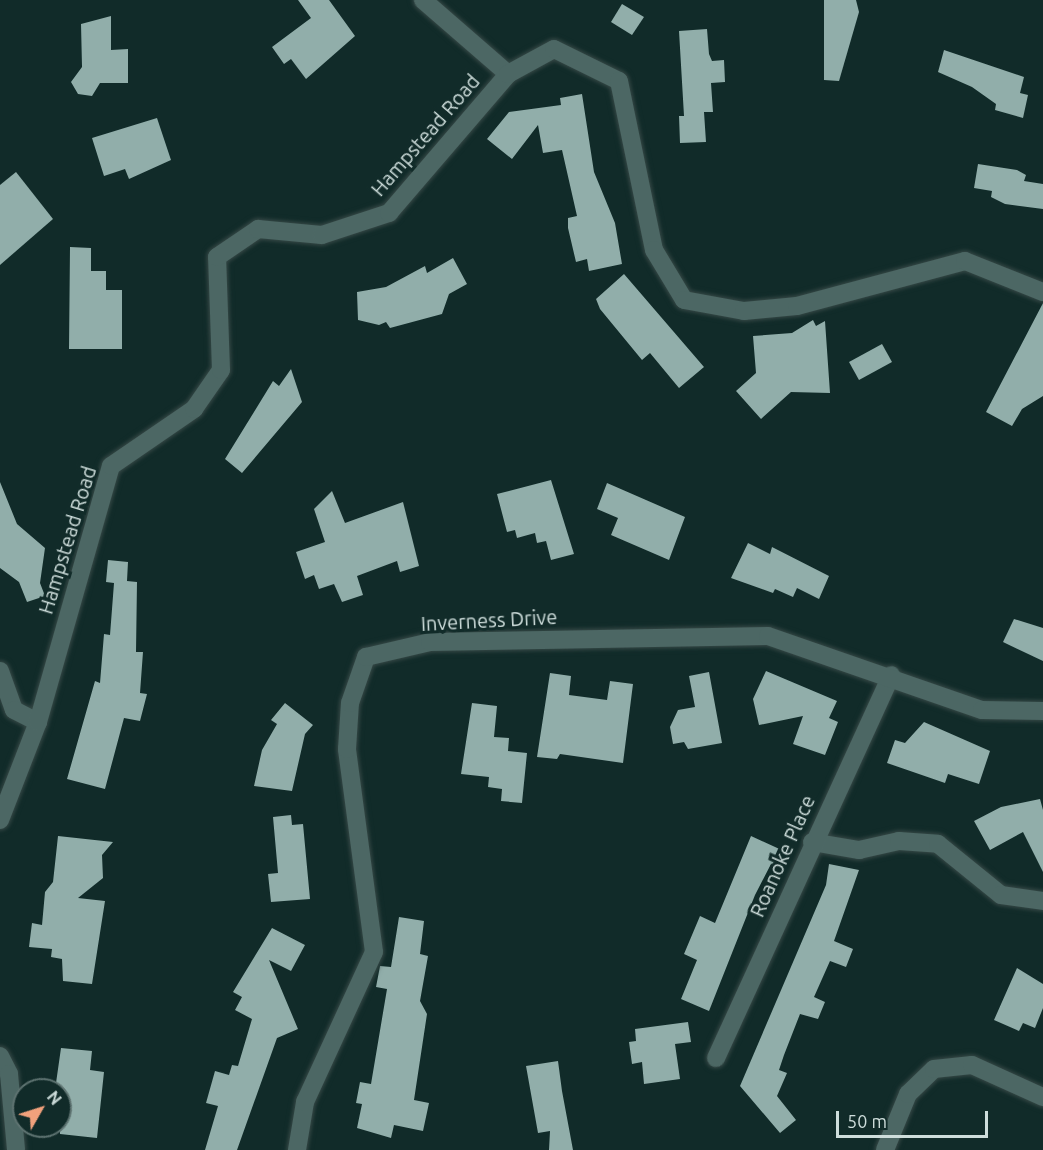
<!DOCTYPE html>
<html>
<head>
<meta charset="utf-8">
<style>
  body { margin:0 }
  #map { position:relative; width:1043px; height:1150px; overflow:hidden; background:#112b29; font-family:Ubuntu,sans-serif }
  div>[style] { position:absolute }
  .building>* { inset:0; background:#91aeaa }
  .roads { filter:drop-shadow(0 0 2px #364846) drop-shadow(0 0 2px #364846) }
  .street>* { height:18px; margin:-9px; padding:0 9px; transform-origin:9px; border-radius:9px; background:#4c6764 }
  span { translate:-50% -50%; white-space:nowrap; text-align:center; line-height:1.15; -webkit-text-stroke:6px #112b29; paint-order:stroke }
  .street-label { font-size:20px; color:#cedddb }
  .north { position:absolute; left:12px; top:1078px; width:60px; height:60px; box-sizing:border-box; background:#112b29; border:2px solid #5d7270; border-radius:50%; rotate:51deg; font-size:16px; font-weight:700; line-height:24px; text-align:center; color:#cedddb }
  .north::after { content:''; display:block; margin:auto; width:21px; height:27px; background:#f1a17c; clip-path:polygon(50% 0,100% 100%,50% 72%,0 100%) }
  .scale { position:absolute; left:836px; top:1111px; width:152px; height:27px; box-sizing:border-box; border:3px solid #cedddb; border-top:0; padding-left:8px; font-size:18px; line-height:21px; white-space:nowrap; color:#cedddb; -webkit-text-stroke:4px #112b29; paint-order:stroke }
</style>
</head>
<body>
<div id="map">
  <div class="building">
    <i style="clip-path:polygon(298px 0,329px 0,355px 36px,306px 79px,291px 59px,284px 64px,272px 47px,311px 18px)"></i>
    <i style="clip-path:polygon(824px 0,856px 0,859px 12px,839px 81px,824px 80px)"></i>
    <i style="clip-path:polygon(622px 4px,644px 17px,632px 35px,611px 22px)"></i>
    <i style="clip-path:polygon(111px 16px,111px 50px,128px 49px,128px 83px,100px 83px,92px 96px,78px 94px,71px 82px,82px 67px,81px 24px)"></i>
    <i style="clip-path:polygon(707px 29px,709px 54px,712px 61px,724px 60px,725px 82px,711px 83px,713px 112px,704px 112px,706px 142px,680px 143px,679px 116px,684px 116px,679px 31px)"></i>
    <i style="clip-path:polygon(944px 50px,1024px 77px,1020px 93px,1028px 95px,1023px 118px,995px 110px,996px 104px,972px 87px,938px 72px)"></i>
    <i style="clip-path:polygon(582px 94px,594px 172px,615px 223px,622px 264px,589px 271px,587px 259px,576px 262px,568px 228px,568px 218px,577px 216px,562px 150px,543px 153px,538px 125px,512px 159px,487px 139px,509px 112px,561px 105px,560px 98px)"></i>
    <i style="clip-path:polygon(157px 118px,171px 160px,129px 179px,125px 169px,104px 176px,92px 138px)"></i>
    <i style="clip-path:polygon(978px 164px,1017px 170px,1026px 175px,1024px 181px,1043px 184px,1043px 209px,1005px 204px,991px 197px,992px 191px,974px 188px)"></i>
    <i style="clip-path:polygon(16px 172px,53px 219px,0 265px,0 185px)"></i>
    <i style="clip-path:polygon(70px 247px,91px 248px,91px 271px,106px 271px,106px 290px,122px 290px,122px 349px,69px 349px)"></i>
    <i style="clip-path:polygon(453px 258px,467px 284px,449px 294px,442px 314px,390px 328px,386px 322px,379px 325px,358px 320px,357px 292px,386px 287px,425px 266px,427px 273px)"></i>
    <i style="clip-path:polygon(624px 274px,704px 367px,679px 388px,650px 353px,642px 360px,600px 309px,596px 299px)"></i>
    <i style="clip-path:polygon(1043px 303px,1043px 396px,1022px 409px,1012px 426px,986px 412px)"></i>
    <i style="clip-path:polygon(813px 320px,816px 326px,825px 321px,830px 393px,791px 392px,761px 419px,736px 391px,756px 373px,753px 336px,792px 333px)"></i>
    <i style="clip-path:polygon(882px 344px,892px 362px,859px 380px,849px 362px)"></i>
    <i style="clip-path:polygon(291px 369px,302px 402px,242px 473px,225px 459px,273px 381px,279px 386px)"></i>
    <i style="clip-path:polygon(551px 480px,574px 554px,551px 560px,546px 541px,537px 543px,535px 533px,517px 538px,515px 530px,507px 532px,497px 494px)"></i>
    <i style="clip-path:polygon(0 482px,17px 524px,45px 548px,40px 583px,45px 596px,27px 602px,19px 582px,0 568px)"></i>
    <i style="clip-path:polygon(607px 483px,685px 517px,669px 560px,611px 535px,618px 518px,597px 509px)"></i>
    <i style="clip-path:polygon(332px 491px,345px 523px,403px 502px,419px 566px,400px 572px,397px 561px,357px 576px,363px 595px,342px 602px,334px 584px,319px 589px,314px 575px,305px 579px,296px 552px,325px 542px,314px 509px)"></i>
    <i style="clip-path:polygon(748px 543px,770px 554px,772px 547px,829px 576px,819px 599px,797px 588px,793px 597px,775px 589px,773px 593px,731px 578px)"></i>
    <i style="clip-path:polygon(108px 560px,128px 562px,127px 581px,137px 582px,136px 652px,143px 652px,140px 693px,147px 694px,140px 721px,124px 718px,105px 789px,67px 779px,95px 681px,100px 683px,104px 634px,110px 635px,114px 583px,106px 582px)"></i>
    <i style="clip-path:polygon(1014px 619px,1043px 628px,1043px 661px,1003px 642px)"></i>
    <i style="clip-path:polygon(766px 671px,837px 701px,829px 718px,838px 722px,825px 755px,793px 744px,803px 716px,759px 725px,753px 699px)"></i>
    <i style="clip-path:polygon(709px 672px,722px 743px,688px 749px,684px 742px,673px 744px,670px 727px,678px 710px,695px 707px,689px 676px)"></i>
    <i style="clip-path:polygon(550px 673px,571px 676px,569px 695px,607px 700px,610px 681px,633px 684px,623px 763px,560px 754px,557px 759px,537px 757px)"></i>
    <i style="clip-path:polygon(285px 703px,313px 725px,305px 734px,292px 791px,254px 786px,262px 750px,277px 724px,271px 720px)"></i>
    <i style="clip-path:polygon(472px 703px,497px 706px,494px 737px,509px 738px,508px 751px,527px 753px,522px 803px,501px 801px,502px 789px,488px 787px,489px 777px,461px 774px)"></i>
    <i style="clip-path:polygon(924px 722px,990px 751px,979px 784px,948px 774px,945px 783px,887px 763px,895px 740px,905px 743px)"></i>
    <i style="clip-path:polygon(1040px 799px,1043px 810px,1043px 872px,1023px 832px,990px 850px,974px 821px,1001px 807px)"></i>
    <i style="clip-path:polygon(291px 815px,292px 825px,303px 824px,310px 899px,271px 902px,268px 874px,278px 873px,273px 817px)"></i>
    <i style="clip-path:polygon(58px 836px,113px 842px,102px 855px,103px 878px,78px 898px,105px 901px,92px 984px,63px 981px,62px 959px,51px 957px,52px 949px,29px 947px,32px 923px,42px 925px,45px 892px,53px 882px)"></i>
    <i style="clip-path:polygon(751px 836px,786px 852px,780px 868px,771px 864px,755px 895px,709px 1011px,681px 999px,697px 960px,684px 954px,700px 916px,715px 923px)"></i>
    <i style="clip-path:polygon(829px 864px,859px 870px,834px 941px,853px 949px,846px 967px,830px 961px,814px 997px,825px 1002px,818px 1019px,800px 1014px,784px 1055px,779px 1070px,787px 1073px,777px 1096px,796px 1120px,780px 1133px,740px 1086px,826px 885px)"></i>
    <i style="clip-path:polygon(399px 917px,424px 921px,420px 954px,428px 956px,420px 1001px,427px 1014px,414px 1100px,429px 1103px,423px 1131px,394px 1125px,391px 1138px,357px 1128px,362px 1104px,356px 1103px,360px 1082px,371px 1084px,387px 989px,376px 987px,380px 966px,391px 967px)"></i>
    <i style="clip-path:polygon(272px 928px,305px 945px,291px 971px,269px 960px,298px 1029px,277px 1038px,237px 1150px,205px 1150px,218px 1106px,206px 1103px,215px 1071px,229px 1075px,232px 1065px,238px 1066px,252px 1019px,235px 1010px,242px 997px,233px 992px)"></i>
    <i style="clip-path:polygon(1017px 968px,1043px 984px,1043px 1008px,1035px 1028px,1023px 1023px,1019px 1031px,994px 1020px)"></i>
    <i style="clip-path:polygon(688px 1022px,691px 1042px,675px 1044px,680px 1079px,644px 1084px,642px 1062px,632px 1064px,629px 1042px,636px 1041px,635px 1029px)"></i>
    <i style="clip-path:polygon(61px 1048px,92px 1051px,90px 1070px,104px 1072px,97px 1138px,60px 1134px,60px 1090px,55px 1090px)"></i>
    <i style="clip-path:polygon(558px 1061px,562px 1091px,573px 1150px,549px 1150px,550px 1131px,538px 1133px,526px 1066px)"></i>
  </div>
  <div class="roads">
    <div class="street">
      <i style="left:423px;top:0;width:113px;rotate:41deg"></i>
      <i style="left:0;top:671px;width:41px;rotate:70.3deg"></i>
      <i style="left:14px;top:710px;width:27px;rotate:27deg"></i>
      <i style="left:0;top:820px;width:105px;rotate:-68.8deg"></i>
      <i style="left:38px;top:722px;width:266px;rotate:-74.1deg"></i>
      <i style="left:111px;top:466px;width:101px;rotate:-34.5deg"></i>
      <i style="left:194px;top:409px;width:47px;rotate:-55.3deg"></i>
      <i style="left:221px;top:370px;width:113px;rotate:-92deg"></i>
      <i style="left:217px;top:257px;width:50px;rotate:-34.3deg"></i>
      <i style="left:258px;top:229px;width:64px;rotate:5.4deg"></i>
      <i style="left:322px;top:235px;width:71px;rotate:-18.2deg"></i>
      <i style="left:389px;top:213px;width:183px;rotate:-49.4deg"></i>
      <i style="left:508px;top:74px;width:52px;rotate:-28.5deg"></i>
      <i style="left:554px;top:49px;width:72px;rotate:26.2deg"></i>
      <i style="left:619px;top:81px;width:173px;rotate:78.3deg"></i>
      <i style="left:654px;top:250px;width:58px;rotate:59deg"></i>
      <i style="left:684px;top:300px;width:61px;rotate:10.4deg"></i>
      <i style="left:744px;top:311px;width:53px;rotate:-5.4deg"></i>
      <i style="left:797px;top:306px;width:174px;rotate:-15deg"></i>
      <i style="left:965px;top:261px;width:84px;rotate:21.7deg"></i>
      <i style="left:812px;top:842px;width:48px;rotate:9.7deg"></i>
      <i style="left:859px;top:850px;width:41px;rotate:-12.7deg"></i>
      <i style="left:899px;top:841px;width:39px;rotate:4deg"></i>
      <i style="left:938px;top:844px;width:81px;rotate:39deg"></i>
      <i style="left:1001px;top:895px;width:42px;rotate:8.1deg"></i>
      <i style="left:0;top:1056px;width:20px;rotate:63deg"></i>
      <i style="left:9px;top:1074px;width:76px;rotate:84.7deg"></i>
      <i style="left:716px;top:1058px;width:421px;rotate:-65.4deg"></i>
      <i style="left:297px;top:1150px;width:49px;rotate:-80.5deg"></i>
      <i style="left:305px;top:1102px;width:165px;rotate:-65.3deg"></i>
      <i style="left:374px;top:952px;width:205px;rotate:-97.6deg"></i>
      <i style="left:347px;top:749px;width:46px;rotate:-86.3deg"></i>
      <i style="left:350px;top:703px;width:49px;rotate:-70.8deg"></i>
      <i style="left:366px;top:657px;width:66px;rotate:-13.2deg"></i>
      <i style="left:430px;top:642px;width:338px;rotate:-1deg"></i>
      <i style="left:768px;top:636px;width:226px;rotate:19.1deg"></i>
      <i style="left:982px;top:710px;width:61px;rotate:0.9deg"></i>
      <i style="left:885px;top:1150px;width:61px;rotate:-67.7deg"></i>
      <i style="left:908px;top:1094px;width:36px;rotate:-44deg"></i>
      <i style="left:934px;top:1069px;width:38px;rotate:-6deg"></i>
      <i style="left:972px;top:1065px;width:78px;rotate:24.3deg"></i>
    </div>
  </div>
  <div class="street-label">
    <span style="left:425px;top:135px;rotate:-49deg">Hampstead Road</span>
    <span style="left:67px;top:540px;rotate:-73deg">Hampstead Road</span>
    <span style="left:489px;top:620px;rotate:-3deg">Inverness Drive</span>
    <span style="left:782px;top:856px;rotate:-66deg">Roanoke Place</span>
  </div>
  <div class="north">N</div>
  <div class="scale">50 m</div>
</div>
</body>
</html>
